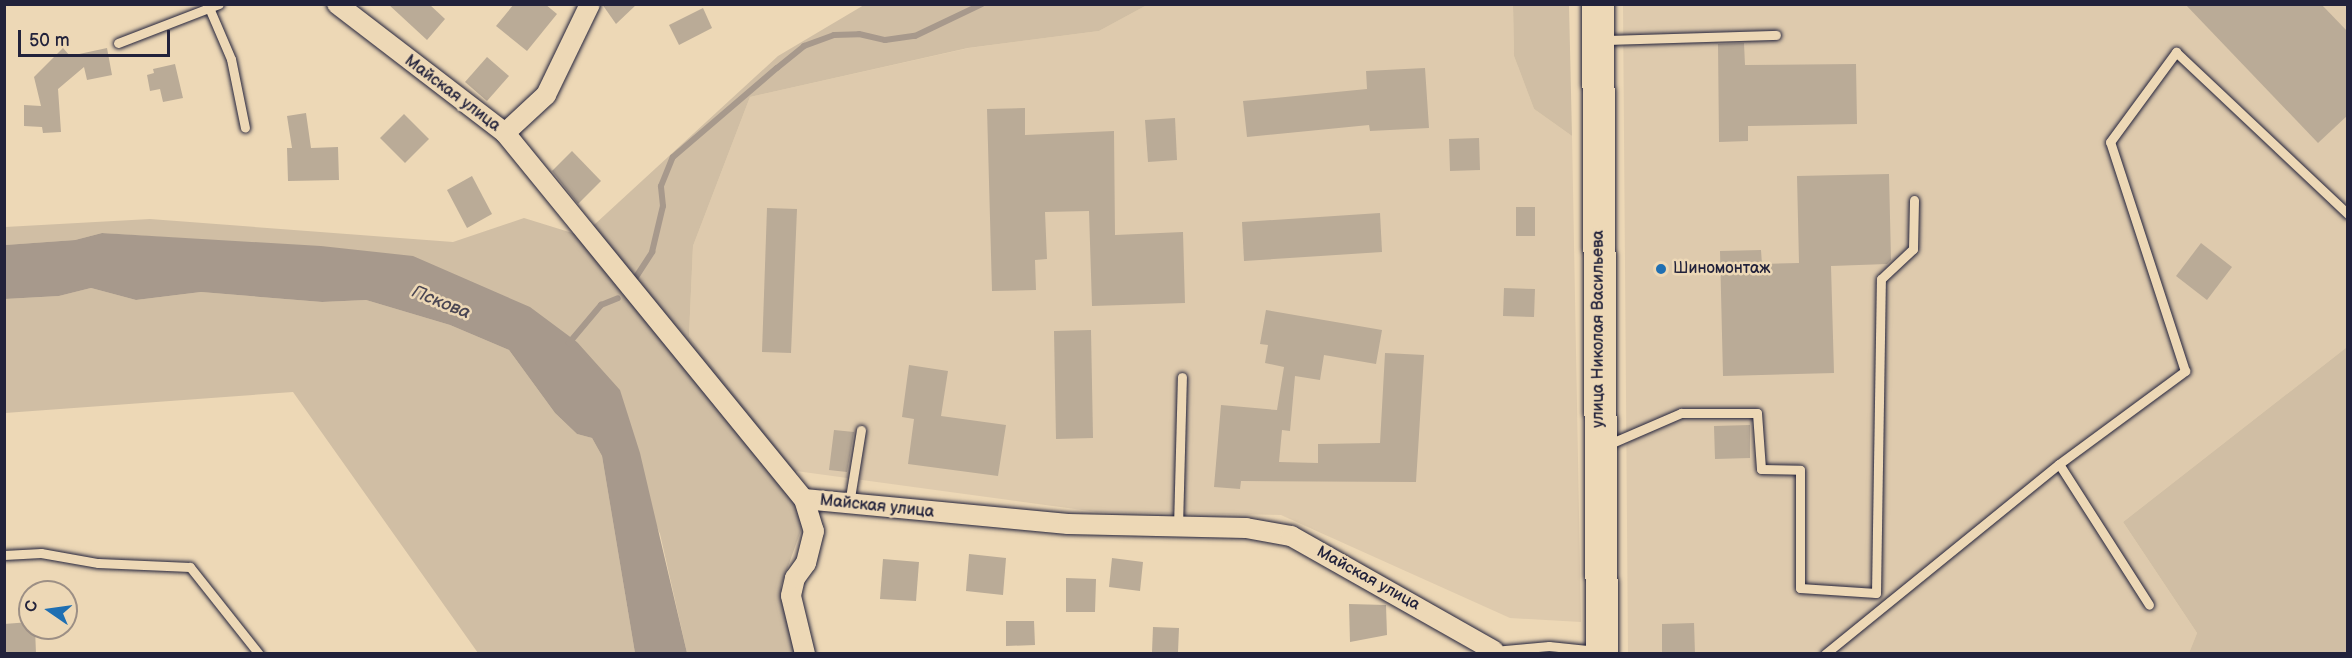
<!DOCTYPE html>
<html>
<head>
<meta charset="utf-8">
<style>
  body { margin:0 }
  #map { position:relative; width:2352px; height:658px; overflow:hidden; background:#edd8b6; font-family:"Balsamiq Sans",sans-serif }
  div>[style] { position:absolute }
  .built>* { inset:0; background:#decaad }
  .green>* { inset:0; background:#d0bea4 }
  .water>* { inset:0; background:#a7998c }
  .stream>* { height:6px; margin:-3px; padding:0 3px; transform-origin:3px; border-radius:3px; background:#a7998c }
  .building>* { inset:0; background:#baab97 }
  .roads { filter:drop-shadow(0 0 2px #22223b) drop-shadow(0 0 2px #22223b) }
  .service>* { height:9px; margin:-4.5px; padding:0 4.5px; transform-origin:4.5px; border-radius:4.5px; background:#edd8b6 }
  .minor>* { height:20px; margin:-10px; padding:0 10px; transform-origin:10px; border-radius:10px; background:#edd8b6 }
  .primary>* { height:32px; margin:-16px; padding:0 16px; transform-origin:16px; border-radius:16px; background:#edd8b6 }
  .dots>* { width:16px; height:16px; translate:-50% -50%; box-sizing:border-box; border:3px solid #edd8b6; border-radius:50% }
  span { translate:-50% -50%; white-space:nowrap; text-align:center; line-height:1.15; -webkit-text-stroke:5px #edd8b6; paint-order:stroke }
  .street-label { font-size:16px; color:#22223b }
  .poi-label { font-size:16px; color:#22223b }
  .left { translate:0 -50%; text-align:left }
  .water-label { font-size:18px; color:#4a4653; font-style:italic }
  .frame { position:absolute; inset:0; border:6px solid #22223b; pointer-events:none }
  .north { position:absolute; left:18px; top:580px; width:60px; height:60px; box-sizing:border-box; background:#edd8b6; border:2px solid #9c8f85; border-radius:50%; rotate:283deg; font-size:16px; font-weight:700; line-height:24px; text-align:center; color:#22223b }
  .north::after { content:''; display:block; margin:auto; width:21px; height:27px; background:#1f6fb2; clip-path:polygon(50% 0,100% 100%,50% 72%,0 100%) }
  .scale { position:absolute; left:18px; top:30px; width:152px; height:27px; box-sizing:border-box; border:3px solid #22223b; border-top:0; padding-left:8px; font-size:18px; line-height:21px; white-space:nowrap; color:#22223b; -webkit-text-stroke:4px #edd8b6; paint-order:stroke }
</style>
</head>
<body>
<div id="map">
  <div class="built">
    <i style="clip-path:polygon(1147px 5px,1513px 5px,1514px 56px,1534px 109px,1572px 136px,1581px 622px,1510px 618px,1281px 515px,1097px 512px,796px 471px,689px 336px,693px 246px,750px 97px,969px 48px,1099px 31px)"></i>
    <i style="clip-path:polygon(1623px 5px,2347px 5px,2347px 347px,2123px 522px,2197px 633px,2189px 653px,1628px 653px)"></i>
  </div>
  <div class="green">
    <i style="clip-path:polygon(864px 5px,1147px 5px,1099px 31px,968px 48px,750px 97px,693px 246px,689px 336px,796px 471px,805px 519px,781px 586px,797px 653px,687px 653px,660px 534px,577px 342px,205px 240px,102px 233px,75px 240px,5px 245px,5px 227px,150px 219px,453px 242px,524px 218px,582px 236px,778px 56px)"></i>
    <i style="clip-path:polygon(1513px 5px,1569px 5px,1572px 136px,1534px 109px,1514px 56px)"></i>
    <i style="clip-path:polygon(91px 288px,136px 300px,201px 292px,322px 302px,366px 300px,450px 325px,509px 350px,555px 413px,577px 434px,592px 438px,602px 456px,635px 653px,478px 653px,293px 392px,5px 413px,5px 299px,59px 296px)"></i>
    <i style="clip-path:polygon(2347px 347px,2347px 653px,2189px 653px,2197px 633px,2123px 522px)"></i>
  </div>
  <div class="water">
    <i style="clip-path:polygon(102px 233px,321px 246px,413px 256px,530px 307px,577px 342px,620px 390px,640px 453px,687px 653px,635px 653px,602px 456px,592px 438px,577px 434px,555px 413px,509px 350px,450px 325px,366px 300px,322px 302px,201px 292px,136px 300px,91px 288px,59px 296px,5px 299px,5px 245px,75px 240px)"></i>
  </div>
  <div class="stream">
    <i style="left:636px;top:277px;width:30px;rotate:-57deg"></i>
    <i style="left:652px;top:252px;width:47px;rotate:-76.6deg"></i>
    <i style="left:663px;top:206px;width:20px;rotate:-96deg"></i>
    <i style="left:661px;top:186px;width:31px;rotate:-68deg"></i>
    <i style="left:673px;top:157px;width:137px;rotate:-40.6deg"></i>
    <i style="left:777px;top:68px;width:35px;rotate:-39deg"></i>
    <i style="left:804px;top:46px;width:32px;rotate:-20deg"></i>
    <i style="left:834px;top:35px;width:25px;rotate:-2deg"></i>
    <i style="left:859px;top:34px;width:27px;rotate:13deg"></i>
    <i style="left:885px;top:40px;width:30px;rotate:-8deg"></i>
    <i style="left:915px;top:36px;width:74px;rotate:-25.5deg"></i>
    <i style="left:569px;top:343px;width:50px;rotate:-49.9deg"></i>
    <i style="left:601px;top:305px;width:18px;rotate:-22deg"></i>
  </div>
  <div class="building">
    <i style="clip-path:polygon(388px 4px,429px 4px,445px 19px,427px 40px)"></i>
    <i style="clip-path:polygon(514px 4px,545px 4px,557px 14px,527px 51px,496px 26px)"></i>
    <i style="clip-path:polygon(602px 4px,637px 4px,616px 24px)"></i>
    <i style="clip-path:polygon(2185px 4px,2321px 4px,2348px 32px,2348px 115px,2318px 143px)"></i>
    <i style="clip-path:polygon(703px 8px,712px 28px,679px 45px,669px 25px)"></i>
    <i style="clip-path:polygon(1744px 43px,1745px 65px,1856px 64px,1857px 124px,1748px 126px,1748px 141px,1719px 142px,1718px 44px)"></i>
    <i style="clip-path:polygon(63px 48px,70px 56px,107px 48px,112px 75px,87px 80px,84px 67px,58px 89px,61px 132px,43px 133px,42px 127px,24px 126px,24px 105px,41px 106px,34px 77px)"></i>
    <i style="clip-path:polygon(487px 57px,509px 76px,487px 101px,465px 82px)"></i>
    <i style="clip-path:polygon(175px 64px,183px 98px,163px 102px,160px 89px,150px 91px,147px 75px,154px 73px,153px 69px)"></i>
    <i style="clip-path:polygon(1425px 68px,1429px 128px,1370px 131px,1369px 125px,1247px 137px,1243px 101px,1367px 89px,1366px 71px)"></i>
    <i style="clip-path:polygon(1025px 108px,1025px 135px,1114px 131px,1115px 235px,1183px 232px,1185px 303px,1092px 306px,1089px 211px,1045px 212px,1047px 259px,1035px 260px,1036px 290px,992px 291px,987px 109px)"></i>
    <i style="clip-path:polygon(306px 113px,311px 148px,338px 147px,339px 180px,288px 181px,287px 148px,292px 148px,287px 116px)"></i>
    <i style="clip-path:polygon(404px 114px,429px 139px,405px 163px,380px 138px)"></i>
    <i style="clip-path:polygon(1175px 118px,1177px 160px,1148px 162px,1145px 120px)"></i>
    <i style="clip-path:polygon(1479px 138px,1480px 170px,1450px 171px,1449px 139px)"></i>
    <i style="clip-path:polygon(572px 151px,601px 181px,578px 204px,552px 171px)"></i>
    <i style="clip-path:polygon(1889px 174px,1891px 260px,1887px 264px,1831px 266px,1834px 373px,1723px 376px,1720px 251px,1761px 250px,1762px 264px,1799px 263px,1797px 176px)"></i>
    <i style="clip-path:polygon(472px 176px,492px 214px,467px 228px,447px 190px)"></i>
    <i style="clip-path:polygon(1516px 207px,1535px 207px,1535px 236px,1516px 236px)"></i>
    <i style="clip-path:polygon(767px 208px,797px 209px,791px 353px,762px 352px)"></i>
    <i style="clip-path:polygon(1380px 213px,1382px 252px,1244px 261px,1242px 222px)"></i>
    <i style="clip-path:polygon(2201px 243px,2232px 267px,2207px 300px,2176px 276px)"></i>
    <i style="clip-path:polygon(1504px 288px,1535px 289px,1534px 317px,1503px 316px)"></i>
    <i style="clip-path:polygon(1266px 310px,1382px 330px,1376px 364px,1324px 355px,1320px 380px,1295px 376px,1290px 431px,1282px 430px,1279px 462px,1318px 463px,1318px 444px,1380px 443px,1385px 353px,1424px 355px,1416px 482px,1241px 481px,1240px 489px,1214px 487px,1221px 405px,1277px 410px,1284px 367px,1265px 363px,1268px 345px,1260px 344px)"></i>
    <i style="clip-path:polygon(1091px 330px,1093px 438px,1056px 439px,1054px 331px)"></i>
    <i style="clip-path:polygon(909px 365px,948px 371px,941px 416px,1006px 425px,998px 476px,908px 464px,914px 419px,902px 417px)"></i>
    <i style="clip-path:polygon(1750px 425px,1750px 458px,1715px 459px,1714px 426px)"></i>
    <i style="clip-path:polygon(834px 430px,854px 432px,847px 472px,829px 470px)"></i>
    <i style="clip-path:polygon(969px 554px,1006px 558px,1003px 595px,966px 591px)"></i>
    <i style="clip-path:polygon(1112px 558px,1143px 562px,1140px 591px,1109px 587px)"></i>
    <i style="clip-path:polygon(883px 559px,919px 562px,916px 601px,880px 599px)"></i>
    <i style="clip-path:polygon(1066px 578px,1096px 579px,1095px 612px,1066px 612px)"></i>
    <i style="clip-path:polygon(1349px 604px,1386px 605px,1387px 635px,1350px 642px)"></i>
    <i style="clip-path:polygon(1006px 621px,1034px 621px,1035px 645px,1006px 646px)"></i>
    <i style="clip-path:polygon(30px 622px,30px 628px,35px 628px,36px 654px,4px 654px,4px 624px)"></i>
    <i style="clip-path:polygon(1694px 623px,1695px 654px,1662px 654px,1662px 624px)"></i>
    <i style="clip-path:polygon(1153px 627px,1179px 628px,1178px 652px,1152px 652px)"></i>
  </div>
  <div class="roads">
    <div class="service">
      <i style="left:210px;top:10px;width:53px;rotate:66.8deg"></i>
      <i style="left:231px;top:59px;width:70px;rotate:78.5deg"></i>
      <i style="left:1603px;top:40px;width:173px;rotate:-1.7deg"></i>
      <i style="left:118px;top:43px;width:108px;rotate:-21.1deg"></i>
      <i style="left:1607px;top:445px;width:81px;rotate:-23.4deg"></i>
      <i style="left:1681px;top:413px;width:76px"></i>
      <i style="left:1757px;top:413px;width:56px;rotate:85.9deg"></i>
      <i style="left:1761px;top:469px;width:39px;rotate:1deg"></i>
      <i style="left:1800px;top:470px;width:118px;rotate:90deg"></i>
      <i style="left:1800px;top:588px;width:76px;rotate:3.8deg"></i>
      <i style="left:1876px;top:593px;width:314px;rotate:-89.1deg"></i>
      <i style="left:1881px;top:279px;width:44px;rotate:-43.2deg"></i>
      <i style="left:1913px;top:249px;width:49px;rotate:-88.8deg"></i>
      <i style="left:2059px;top:464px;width:157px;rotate:-36.4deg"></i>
      <i style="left:2185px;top:371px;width:241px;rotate:-108.1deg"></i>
      <i style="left:2110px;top:142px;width:112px;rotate:-53.7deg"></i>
      <i style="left:2176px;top:52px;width:236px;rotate:43.3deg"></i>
      <i style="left:849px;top:504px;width:75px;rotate:-80.8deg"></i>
      <i style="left:1178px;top:527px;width:150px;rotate:-88.5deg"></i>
      <i style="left:4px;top:555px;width:37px;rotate:-3deg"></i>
      <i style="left:41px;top:553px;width:58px;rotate:10deg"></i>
      <i style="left:98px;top:563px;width:92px;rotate:2.5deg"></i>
      <i style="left:190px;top:567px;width:111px;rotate:51.6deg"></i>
      <i style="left:1494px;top:651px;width:55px;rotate:-5.2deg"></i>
      <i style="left:1549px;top:646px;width:48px;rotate:5.9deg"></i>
      <i style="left:1825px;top:654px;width:301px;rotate:-39.1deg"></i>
      <i style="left:2059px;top:464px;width:167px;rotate:57.4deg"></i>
    </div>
    <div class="minor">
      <i style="left:337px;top:4px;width:212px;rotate:37.5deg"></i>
      <i style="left:505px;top:133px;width:473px;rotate:50.8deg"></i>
      <i style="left:804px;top:499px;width:265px;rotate:5.4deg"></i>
      <i style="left:1068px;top:524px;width:178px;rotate:1.3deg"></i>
      <i style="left:1246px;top:528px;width:46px;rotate:10.1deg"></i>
      <i style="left:1291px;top:536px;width:233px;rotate:29.5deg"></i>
      <i style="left:505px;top:133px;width:56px;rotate:-42.8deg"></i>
      <i style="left:546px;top:95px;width:101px;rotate:-64.2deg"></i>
      <i style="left:804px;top:499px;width:34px;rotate:73deg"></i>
      <i style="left:814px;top:531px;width:33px;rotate:104deg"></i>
      <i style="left:806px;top:563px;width:19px;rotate:126deg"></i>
      <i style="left:795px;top:578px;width:18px;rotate:103deg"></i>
      <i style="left:791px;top:596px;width:60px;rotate:76.4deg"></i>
    </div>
    <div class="primary">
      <i style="left:1598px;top:4px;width:650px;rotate:89.65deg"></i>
    </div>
  </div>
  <div class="dots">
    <i style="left:1661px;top:269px;background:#1f6fb2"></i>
  </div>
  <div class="street-label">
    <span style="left:452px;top:94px;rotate:37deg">Майская улица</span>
    <span style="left:1599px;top:329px;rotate:-90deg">улица Николая Васильева</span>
    <span style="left:877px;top:507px;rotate:6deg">Майская улица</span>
    <span style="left:1368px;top:579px;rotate:29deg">Майская улица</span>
  </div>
  <div class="poi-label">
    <span class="left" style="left:1673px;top:269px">Шиномонтаж</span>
  </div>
  <div class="water-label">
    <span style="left:441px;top:303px;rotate:22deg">Пскова</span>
  </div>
  <div class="frame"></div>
  <div class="north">С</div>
  <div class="scale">50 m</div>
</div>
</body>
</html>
